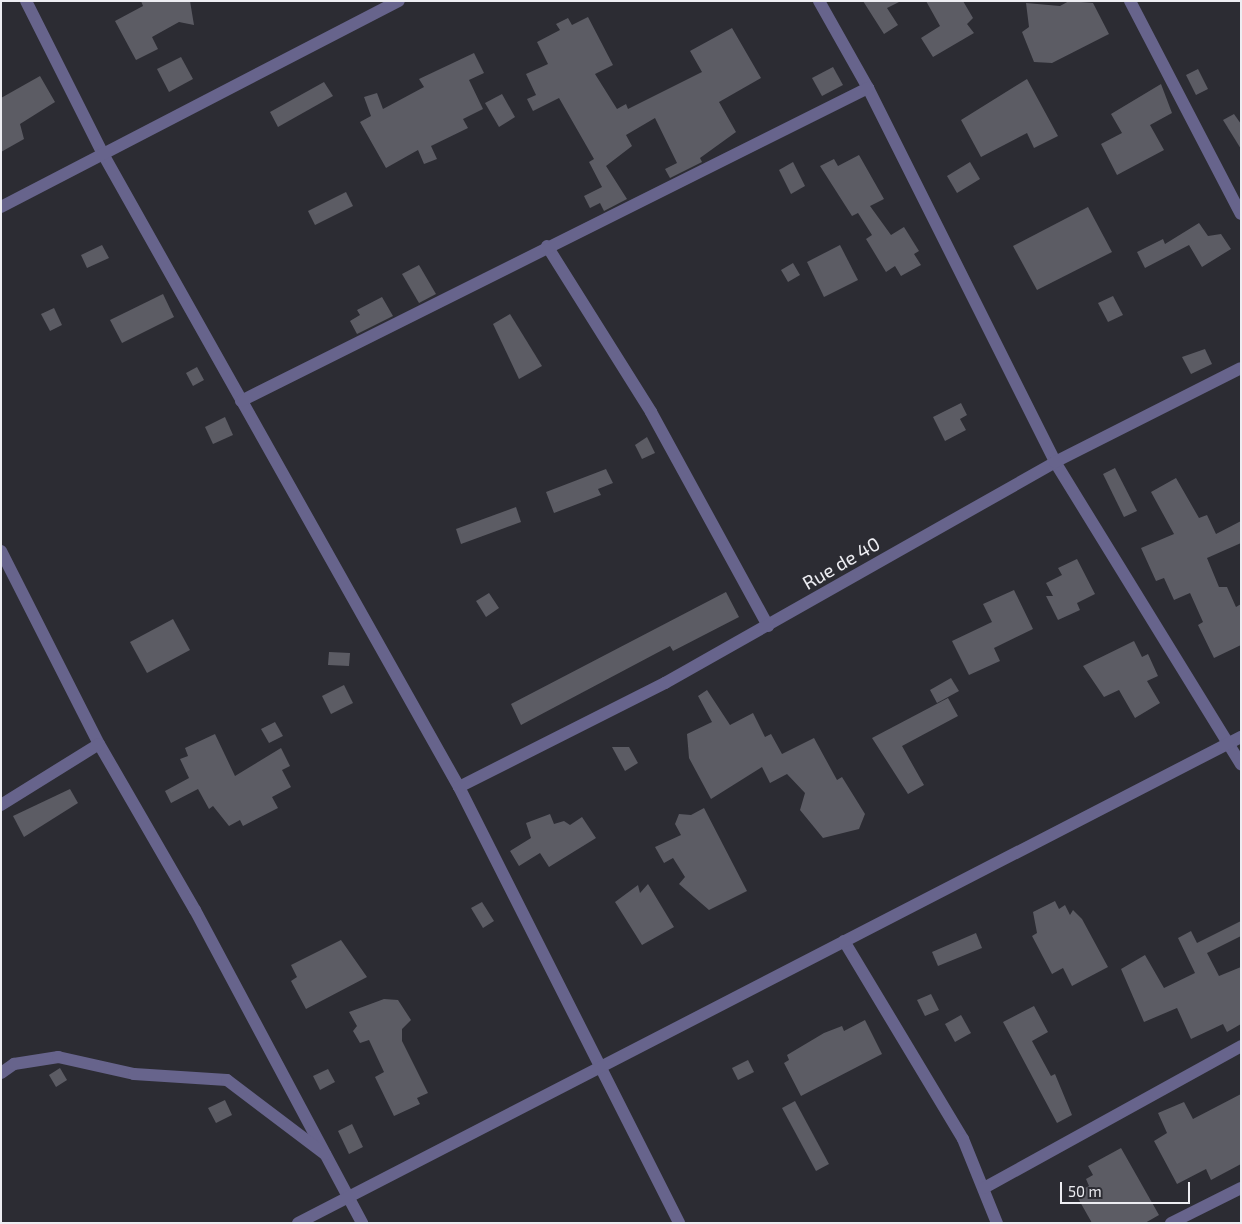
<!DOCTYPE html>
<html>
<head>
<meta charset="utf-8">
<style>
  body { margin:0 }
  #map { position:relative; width:1242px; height:1224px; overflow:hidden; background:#2c2c33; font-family:"Exo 2",sans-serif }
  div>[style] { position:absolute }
  .building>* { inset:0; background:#5c5c64 }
  .street>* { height:12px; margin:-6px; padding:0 6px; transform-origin:6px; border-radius:6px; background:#67648c }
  span { translate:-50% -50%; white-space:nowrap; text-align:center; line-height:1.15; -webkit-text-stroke:4px #2c2c33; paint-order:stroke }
  .street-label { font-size:19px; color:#ededf2 }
  .frame { position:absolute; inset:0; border:2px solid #ededf2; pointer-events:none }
  .scale { position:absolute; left:1060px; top:1182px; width:130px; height:22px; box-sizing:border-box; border:2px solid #ededf2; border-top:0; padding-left:6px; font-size:15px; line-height:18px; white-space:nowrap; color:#ededf2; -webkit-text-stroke:4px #2c2c33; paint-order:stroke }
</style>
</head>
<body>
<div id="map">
  <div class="building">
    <i style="clip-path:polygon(141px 1px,190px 1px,194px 25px,179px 22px,152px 37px,158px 49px,136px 60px,115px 21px,143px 6px)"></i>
    <i style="clip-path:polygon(863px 1px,901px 1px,887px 8px,898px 25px,884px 34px)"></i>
    <i style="clip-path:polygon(926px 1px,963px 1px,973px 18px,967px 24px,974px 33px,933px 57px,921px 38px,940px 26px)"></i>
    <i style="clip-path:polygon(1069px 1px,1093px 3px,1109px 34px,1052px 63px,1034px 62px,1022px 32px,1029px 27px,1026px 3px,1060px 6px)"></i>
    <i style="clip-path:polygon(588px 17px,613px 65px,595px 74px,617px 109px,626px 104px,628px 109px,702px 72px,690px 51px,732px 28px,761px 78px,719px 102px,736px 132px,700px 158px,702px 162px,670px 178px,665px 169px,677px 163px,655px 118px,626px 135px,632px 146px,606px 166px,627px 199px,604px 211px,600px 203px,590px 208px,584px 196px,602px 187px,589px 162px,594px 159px,559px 98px,533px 111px,527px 99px,536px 95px,526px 74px,548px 64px,537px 42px,560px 30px,556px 24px,568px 18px,572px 25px)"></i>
    <i style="clip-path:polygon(474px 53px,484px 73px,469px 80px,483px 109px,463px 119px,468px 128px,431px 146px,437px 159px,424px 164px,418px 150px,386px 168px,360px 122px,371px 116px,364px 97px,377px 93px,383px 109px,424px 87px,419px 79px)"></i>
    <i style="clip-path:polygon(181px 57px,193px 79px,169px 92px,157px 69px)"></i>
    <i style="clip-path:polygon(833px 67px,843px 85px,822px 96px,812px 78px)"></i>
    <i style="clip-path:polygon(1198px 69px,1208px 89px,1196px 95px,1186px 75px)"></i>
    <i style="clip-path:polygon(40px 76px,55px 102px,20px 124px,24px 139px,1px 152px,1px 98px)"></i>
    <i style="clip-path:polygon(1027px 79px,1058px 136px,1034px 148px,1027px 133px,981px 157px,961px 120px)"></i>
    <i style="clip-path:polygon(324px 82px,333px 96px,278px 127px,270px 112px)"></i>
    <i style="clip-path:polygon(1161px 84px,1172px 113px,1150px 125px,1164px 150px,1117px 175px,1101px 144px,1122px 133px,1111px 114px)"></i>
    <i style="clip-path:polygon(502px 94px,515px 117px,499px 127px,485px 103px)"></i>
    <i style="clip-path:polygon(1234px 114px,1241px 124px,1241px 149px,1223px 120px)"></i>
    <i style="clip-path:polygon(859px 155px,884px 199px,870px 206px,891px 235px,904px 227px,919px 251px,914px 254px,921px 265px,901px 276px,895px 266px,886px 272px,866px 239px,872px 235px,858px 213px,852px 216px,820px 166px,834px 159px,838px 166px)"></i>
    <i style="clip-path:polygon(793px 162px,805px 186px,791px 194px,779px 170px)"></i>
    <i style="clip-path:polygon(970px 162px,980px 179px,957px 193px,947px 176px)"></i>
    <i style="clip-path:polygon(346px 192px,353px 206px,315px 225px,308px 211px)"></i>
    <i style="clip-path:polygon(1088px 207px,1112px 252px,1037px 290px,1013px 246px)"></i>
    <i style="clip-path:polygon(1199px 223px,1208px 236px,1221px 234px,1231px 249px,1202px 267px,1189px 245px,1145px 268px,1137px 252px,1163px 239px,1165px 244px)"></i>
    <i style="clip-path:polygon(102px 245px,109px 258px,87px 268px,81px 255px)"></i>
    <i style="clip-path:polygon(840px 245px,858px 280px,824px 297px,807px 262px)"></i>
    <i style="clip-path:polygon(793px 263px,800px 275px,788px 282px,781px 270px)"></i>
    <i style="clip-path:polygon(419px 265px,436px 294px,419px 303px,402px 274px)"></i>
    <i style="clip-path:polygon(163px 294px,174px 317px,122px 343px,110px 320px)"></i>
    <i style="clip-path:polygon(1113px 296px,1123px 315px,1108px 322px,1098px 303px)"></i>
    <i style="clip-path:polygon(382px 297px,393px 316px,357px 334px,350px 321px,360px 315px,357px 310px)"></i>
    <i style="clip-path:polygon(54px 308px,62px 325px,50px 331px,41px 314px)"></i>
    <i style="clip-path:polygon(510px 314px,542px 366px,519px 379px,493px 324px)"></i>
    <i style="clip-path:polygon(1205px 349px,1212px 364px,1191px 374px,1182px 357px)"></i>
    <i style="clip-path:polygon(197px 367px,204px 380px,193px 386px,186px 373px)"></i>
    <i style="clip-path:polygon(961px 403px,967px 415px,960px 419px,966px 430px,945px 441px,933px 417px)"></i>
    <i style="clip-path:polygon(225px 417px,233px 435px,213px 444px,205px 427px)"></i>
    <i style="clip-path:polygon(647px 437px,655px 453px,642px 459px,635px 445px)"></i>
    <i style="clip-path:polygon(1115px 468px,1137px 511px,1124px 517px,1103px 474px)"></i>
    <i style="clip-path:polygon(606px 469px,613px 483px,598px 489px,601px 495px,554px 513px,546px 492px)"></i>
    <i style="clip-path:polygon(1176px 478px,1199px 518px,1207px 515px,1216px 534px,1241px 521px,1241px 543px,1207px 558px,1219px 587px,1227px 587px,1236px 607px,1241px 604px,1241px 645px,1214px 658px,1198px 625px,1203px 622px,1190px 593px,1174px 600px,1164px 578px,1156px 581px,1141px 548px,1174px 534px,1151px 492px)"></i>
    <i style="clip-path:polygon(516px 507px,521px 522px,461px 544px,456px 529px)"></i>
    <i style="clip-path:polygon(1077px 559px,1095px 594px,1077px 603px,1080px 610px,1058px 620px,1046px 596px,1053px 596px,1046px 583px,1062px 575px,1058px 568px)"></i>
    <i style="clip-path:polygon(1014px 590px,1033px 629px,994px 648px,1000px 661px,969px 675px,952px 641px,992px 622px,983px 604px)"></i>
    <i style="clip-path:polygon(726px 592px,739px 617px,673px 651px,670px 646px,521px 725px,511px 704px)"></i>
    <i style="clip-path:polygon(489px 593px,499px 608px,486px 617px,476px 601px)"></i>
    <i style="clip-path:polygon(173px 619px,190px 650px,147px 673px,130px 642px)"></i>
    <i style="clip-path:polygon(1134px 641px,1142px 657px,1148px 654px,1158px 676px,1147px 681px,1160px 703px,1135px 718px,1119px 690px,1104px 697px,1083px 666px)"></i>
    <i style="clip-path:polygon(329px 652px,350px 653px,349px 666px,328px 665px)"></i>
    <i style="clip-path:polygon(951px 678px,959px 691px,937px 703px,930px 690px)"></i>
    <i style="clip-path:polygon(344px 685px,353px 703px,331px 714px,322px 696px)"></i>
    <i style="clip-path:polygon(707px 690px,730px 725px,753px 713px,765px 737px,771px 734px,782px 754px,814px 738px,837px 780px,842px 777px,865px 814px,859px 829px,823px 838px,800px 810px,805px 793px,787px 774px,770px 783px,762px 767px,711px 799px,689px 758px,687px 734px,712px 722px,698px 696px)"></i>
    <i style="clip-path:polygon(948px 698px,958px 716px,902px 746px,924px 785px,908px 794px,872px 738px)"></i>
    <i style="clip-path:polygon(275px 722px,283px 736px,269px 743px,261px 729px)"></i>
    <i style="clip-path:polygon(215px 734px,235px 776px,281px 748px,290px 766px,282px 770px,291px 787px,272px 797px,278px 808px,243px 826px,240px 820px,229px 826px,213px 806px,209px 809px,198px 789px,171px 803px,165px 791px,189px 778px,180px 759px,188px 756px,185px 748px)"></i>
    <i style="clip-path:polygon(612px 747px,629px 747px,638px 763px,625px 771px)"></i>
    <i style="clip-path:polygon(70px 789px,78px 803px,24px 837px,13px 816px)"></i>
    <i style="clip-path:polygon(704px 808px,747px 891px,709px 910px,679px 884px,685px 877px,673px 858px,664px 863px,655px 847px,681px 835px,675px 824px,679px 814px,691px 815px)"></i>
    <i style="clip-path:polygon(550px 814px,554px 824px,564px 821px,570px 825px,582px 817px,596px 838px,549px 867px,540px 853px,519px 866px,510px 851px,531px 838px,526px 823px)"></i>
    <i style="clip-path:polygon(648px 884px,674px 927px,642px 945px,615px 902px,638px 885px,640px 893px)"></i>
    <i style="clip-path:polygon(1055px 901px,1059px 909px,1065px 905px,1070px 915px,1073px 910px,1082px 919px,1108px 967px,1072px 986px,1063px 968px,1052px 974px,1032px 936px,1037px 933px,1033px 912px)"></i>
    <i style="clip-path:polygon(482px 902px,494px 921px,483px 928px,471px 908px)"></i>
    <i style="clip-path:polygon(1241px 921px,1241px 936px,1207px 953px,1219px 976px,1241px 967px,1241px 1024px,1227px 1032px,1223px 1024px,1191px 1039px,1177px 1008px,1144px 1022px,1121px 969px,1145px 955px,1164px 988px,1195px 973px,1178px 938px,1191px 931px,1197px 943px)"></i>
    <i style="clip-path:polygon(976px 933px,982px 948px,938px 966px,932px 952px)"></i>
    <i style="clip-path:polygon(341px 940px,367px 977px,306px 1009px,291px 981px,297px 977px,291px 965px)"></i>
    <i style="clip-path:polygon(931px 994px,939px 1010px,925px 1016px,917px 1000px)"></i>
    <i style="clip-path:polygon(384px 999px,398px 1000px,411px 1020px,402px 1029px,402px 1041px,428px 1093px,417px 1098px,420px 1104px,394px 1116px,375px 1077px,384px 1072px,369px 1040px,360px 1043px,353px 1031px,357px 1026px,349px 1012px)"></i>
    <i style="clip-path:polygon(1034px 1006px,1048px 1032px,1032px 1041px,1051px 1076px,1055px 1074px,1072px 1115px,1057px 1123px,1003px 1022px)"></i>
    <i style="clip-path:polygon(961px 1015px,971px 1033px,955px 1042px,945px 1024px)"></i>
    <i style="clip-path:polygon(865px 1020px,882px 1054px,801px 1096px,784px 1063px,789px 1060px,787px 1055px,824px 1033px,842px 1026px,844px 1031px)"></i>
    <i style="clip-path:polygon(748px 1060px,754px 1072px,738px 1080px,732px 1068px)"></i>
    <i style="clip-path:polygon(60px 1068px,67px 1080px,56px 1087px,49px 1075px)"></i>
    <i style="clip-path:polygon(328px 1069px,335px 1082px,320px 1090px,313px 1076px)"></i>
    <i style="clip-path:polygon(1241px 1094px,1241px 1164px,1211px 1180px,1206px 1169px,1177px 1184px,1154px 1141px,1167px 1133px,1158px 1113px,1184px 1102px,1193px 1119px)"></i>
    <i style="clip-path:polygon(225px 1100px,232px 1115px,216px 1123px,208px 1108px)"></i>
    <i style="clip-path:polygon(795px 1101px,829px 1164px,816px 1171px,782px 1108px)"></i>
    <i style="clip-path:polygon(352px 1124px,363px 1147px,349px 1154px,338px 1131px)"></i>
    <i style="clip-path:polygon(1121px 1148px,1159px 1215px,1145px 1223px,1092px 1223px,1075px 1193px,1089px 1186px,1086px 1179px,1093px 1175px,1088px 1166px)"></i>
  </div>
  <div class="street">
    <i style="left:26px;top:1px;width:171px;rotate:63.3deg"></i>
    <i style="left:103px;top:154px;width:726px;rotate:60.65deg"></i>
    <i style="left:459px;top:787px;width:488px;rotate:63.2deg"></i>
    <i style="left:819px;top:1px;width:100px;rotate:60.6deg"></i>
    <i style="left:868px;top:88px;width:418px;rotate:63.4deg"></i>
    <i style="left:1055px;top:462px;width:355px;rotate:58.4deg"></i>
    <i style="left:1130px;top:1px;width:240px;rotate:62.5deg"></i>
    <i style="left:1px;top:207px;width:448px;rotate:-27.4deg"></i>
    <i style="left:547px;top:246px;width:196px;rotate:57.9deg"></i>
    <i style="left:651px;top:412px;width:244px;rotate:61.3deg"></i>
    <i style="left:241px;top:401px;width:701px;rotate:-26.53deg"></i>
    <i style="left:1px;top:551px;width:216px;rotate:63.1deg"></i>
    <i style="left:99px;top:744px;width:192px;rotate:60deg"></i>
    <i style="left:195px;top:910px;width:355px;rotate:61.9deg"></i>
    <i style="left:459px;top:787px;width:231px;rotate:-26.8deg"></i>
    <i style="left:665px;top:683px;width:448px;rotate:-29.5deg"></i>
    <i style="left:1055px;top:462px;width:208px;rotate:-26.8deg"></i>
    <i style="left:1px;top:805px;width:115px;rotate:-31.9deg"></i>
    <i style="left:844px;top:941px;width:231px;rotate:59deg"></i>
    <i style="left:963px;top:1139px;width:91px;rotate:68deg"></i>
    <i style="left:1px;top:1073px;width:16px;rotate:-35deg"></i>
    <i style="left:14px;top:1064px;width:45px;rotate:-9deg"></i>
    <i style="left:58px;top:1057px;width:78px;rotate:12.6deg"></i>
    <i style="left:134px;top:1074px;width:93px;rotate:3.7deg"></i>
    <i style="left:227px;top:1080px;width:123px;rotate:37.1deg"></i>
    <i style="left:984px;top:1188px;width:294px;rotate:-28.9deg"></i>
    <i style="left:298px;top:1223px;width:1061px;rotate:-27.27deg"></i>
    <i style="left:1171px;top:1223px;width:78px;rotate:-26.6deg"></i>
  </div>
  <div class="street-label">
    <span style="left:841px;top:563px;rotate:-30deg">Rue de 40</span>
  </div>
  <div class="frame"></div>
  <div class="scale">50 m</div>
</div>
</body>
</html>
